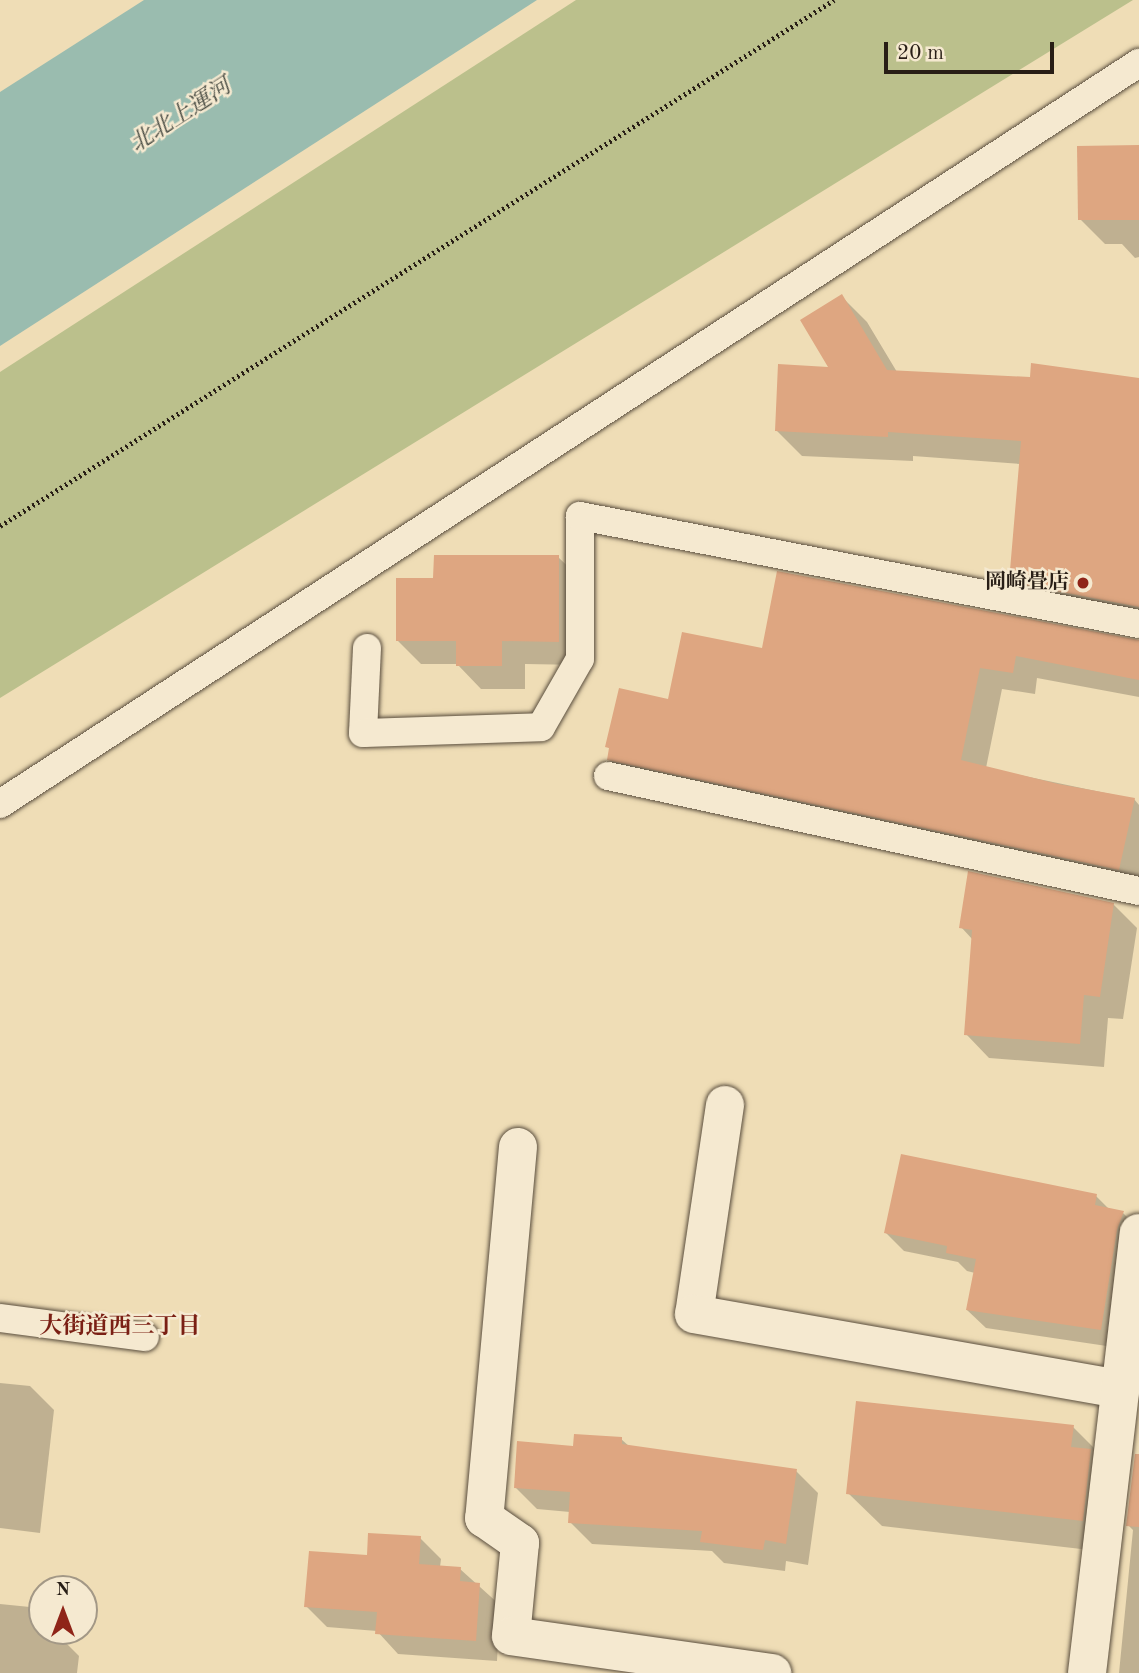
<!DOCTYPE html>
<html>
<head>
<meta charset="utf-8">
<style>
  body { margin:0 }
  #map { position:relative; width:1139px; height:1673px; overflow:hidden; background:#efddb6; font-family:"Old Standard TT","Noto Serif JP",serif }
  div>[style] { position:absolute }
  .green>* { inset:0; background:#bbc08c }
  .water>* { inset:0; background:#9abcaf }
  .shadow>* { inset:0; background:#0003 }
  .building>* { inset:0; background:#dea681 }
  .path>* { height:4.5px; margin-top:-2.25px; transform-origin:0; background:repeating-linear-gradient(90deg,#281e16 0 2px,transparent 0 5.5px) }
  .roads { filter:drop-shadow(0 0 2px #5a4e3e) drop-shadow(0 0 2px #5a4e3e) }
  .lane>* { height:28px; margin:-14px; padding:0 14px; transform-origin:14px; border-radius:14px; background:#f5e9d0 }
  .street>* { height:38px; margin:-19px; padding:0 19px; transform-origin:19px; border-radius:19px; background:#f5e9d0 }
  .dots>* { width:19px; height:19px; translate:-50% -50%; box-sizing:border-box; border:4px solid #f5e9d0; border-radius:50% }
  span { translate:-50% -50%; white-space:nowrap; text-align:center; line-height:1.15; -webkit-text-stroke:5px #f5e9d0; paint-order:stroke }
  .poi-label { font-size:21px; color:#281e16; font-weight:700 }
  .right { translate:-100% -50%; text-align:right }
  .water-label { font-size:23px; color:#4a4d44; font-style:italic }
  .neighbourhood-label { font-size:23px; color:#7a1f14; font-weight:700 }
  .north { position:absolute; left:28px; top:1575px; width:70px; height:70px; box-sizing:border-box; background:#f5e9d0; border:2px solid #a39886; border-radius:50%; rotate:0deg; font-size:19px; font-weight:700; line-height:28px; text-align:center; color:#281e16 }
  .north::after { content:''; display:block; margin:auto; width:24px; height:32px; background:#8f2418; clip-path:polygon(50% 0,100% 100%,50% 72%,0 100%) }
  .scale { position:absolute; left:884px; top:42px; width:170px; height:32px; box-sizing:border-box; border:4px solid #281e16; border-top:0; padding-left:9px; font-size:21px; line-height:24px; white-space:nowrap; color:#281e16; -webkit-text-stroke:5px #f5e9d0; paint-order:stroke }
</style>
</head>
<body>
<div id="map">
  <div class="green">
    <i style="clip-path:polygon(576px 0,1133px 0,0 698px,0 372px)"></i>
  </div>
  <div class="water">
    <i style="clip-path:polygon(144px 0,537px 0,0 346px,0 92px)"></i>
  </div>
  <div class="shadow">
    <i style="clip-path:polygon(1139px 147px,1139px 257px,1135px 258px,1122px 244px,1105px 244px,1080px 219px)"></i>
    <i style="clip-path:polygon(842px 297px,867px 322px,897px 372px,1032px 379px,1033px 365px,1139px 379px,1139px 627px,1036px 607px,1011px 581px,1020px 464px,913px 456px,913px 461px,802px 456px,777px 431px,831px 369px)"></i>
    <i style="clip-path:polygon(558px 557px,582px 580px,582px 665px,525px 664px,525px 689px,481px 689px,457px 664px,421px 664px,397px 640px)"></i>
    <i style="clip-path:polygon(1139px 648px,1139px 697px,1037px 678px,1035px 694px,1002px 689px,986px 768px,1134px 799px,1139px 805px,1139px 890px,631px 782px,608px 759px,611px 750px,607px 746px,669px 701px,764px 650px)"></i>
    <i style="clip-path:polygon(1113px 904px,1137px 928px,1123px 1019px,1108px 1018px,1104px 1067px,989px 1058px,966px 1034px,973px 940px,961px 927px)"></i>
    <i style="clip-path:polygon(1096px 1196px,1110px 1210px,1123px 1213px,1139px 1229px,1120px 1348px,986px 1328px,967px 1310px,975px 1273px,967px 1271px,958px 1262px,904px 1251px,886px 1233px)"></i>
    <i style="clip-path:polygon(0 1383px,30px 1386px,54px 1410px,40px 1533px,0 1528px)"></i>
    <i style="clip-path:polygon(1073px 1427px,1106px 1460px,1116px 1553px,882px 1526px,848px 1493px)"></i>
    <i style="clip-path:polygon(621px 1439px,630px 1447px,796px 1471px,818px 1493px,808px 1565px,786px 1561px,785px 1571px,724px 1563px,712px 1551px,592px 1544px,570px 1522px,570px 1512px,537px 1509px,515px 1487px,575px 1448px)"></i>
    <i style="clip-path:polygon(1139px 1456px,1139px 1673px,1119px 1673px,1133px 1530px,1128px 1525px)"></i>
    <i style="clip-path:polygon(420px 1538px,441px 1559px,440px 1567px,460px 1569px,500px 1605px,497px 1661px,398px 1654px,377px 1631px,327px 1627px,306px 1606px,368px 1557px)"></i>
    <i style="clip-path:polygon(0 1604px,30px 1607px,42px 1619px,42px 1631px,54px 1631px,79px 1656px,77px 1673px,0 1673px)"></i>
  </div>
  <div class="building">
    <i style="clip-path:polygon(1139px 145px,1139px 220px,1078px 220px,1077px 146px)"></i>
    <i style="clip-path:polygon(842px 294px,887px 370px,1030px 377px,1031px 363px,1139px 378px,1139px 607px,1009px 582px,1021px 441px,888px 432px,888px 437px,775px 431px,778px 364px,828px 367px,800px 320px)"></i>
    <i style="clip-path:polygon(434px 555px,559px 555px,559px 642px,502px 641px,502px 666px,456px 666px,456px 641px,396px 641px,396px 578px,433px 578px)"></i>
    <i style="clip-path:polygon(777px 571px,1139px 640px,1139px 680px,1016px 656px,1013px 673px,980px 668px,961px 760px,1058px 784px,1135px 798px,1119px 870px,607px 760px,609px 748px,605px 747px,619px 688px,668px 699px,682px 632px,762px 648px)"></i>
    <i style="clip-path:polygon(968px 871px,1114px 903px,1100px 997px,1084px 995px,1080px 1044px,964px 1035px,972px 930px,959px 928px)"></i>
    <i style="clip-path:polygon(901px 1154px,1097px 1194px,1095px 1205px,1124px 1211px,1117px 1230px,1101px 1330px,966px 1310px,976px 1259px,946px 1253px,947px 1246px,884px 1233px)"></i>
    <i style="clip-path:polygon(856px 1401px,1074px 1425px,1071px 1447px,1091px 1449px,1083px 1521px,846px 1494px)"></i>
    <i style="clip-path:polygon(574px 1434px,622px 1437px,622px 1444px,797px 1469px,786px 1544px,765px 1540px,763px 1550px,700px 1542px,702px 1531px,568px 1523px,570px 1492px,514px 1488px,517px 1441px,573px 1446px)"></i>
    <i style="clip-path:polygon(1135px 1454px,1139px 1454px,1139px 1527px,1126px 1526px)"></i>
    <i style="clip-path:polygon(368px 1533px,421px 1536px,419px 1564px,461px 1567px,460px 1581px,480px 1583px,476px 1641px,375px 1634px,377px 1612px,304px 1607px,309px 1551px,367px 1555px)"></i>
  </div>
  <div class="path">
    <i style="left:0;top:526px;width:986px;rotate:-32.24deg"></i>
  </div>
  <div class="roads">
    <div class="lane">
      <i style="left:367px;top:648px;width:85px;rotate:92.7deg"></i>
      <i style="left:363px;top:733px;width:178px;rotate:-1.9deg"></i>
      <i style="left:541px;top:727px;width:78px;rotate:-60.2deg"></i>
      <i style="left:580px;top:659px;width:143px;rotate:-90deg"></i>
      <i style="left:580px;top:516px;width:569px;rotate:10.93deg"></i>
      <i style="left:608px;top:776px;width:543px;rotate:12.22deg"></i>
      <i style="left:0;top:804px;width:1359px;rotate:-33.05deg"></i>
      <i style="left:0;top:1318px;width:146px;rotate:7.5deg"></i>
    </div>
    <div class="street">
      <i style="left:725px;top:1105px;width:211px;rotate:98.4deg"></i>
      <i style="left:694px;top:1314px;width:433px;rotate:10deg"></i>
      <i style="left:518px;top:1147px;width:373px;rotate:95.2deg"></i>
      <i style="left:484px;top:1518px;width:44px;rotate:34.8deg"></i>
      <i style="left:520px;top:1543px;width:93px;rotate:95.5deg"></i>
      <i style="left:511px;top:1636px;width:264px;rotate:8.1deg"></i>
      <i style="left:1087px;top:1673px;width:443px;rotate:-83.3deg"></i>
    </div>
  </div>
  <div class="dots">
    <i style="left:1083px;top:583px;background:#8f2418"></i>
  </div>
  <div class="poi-label">
    <span class="right" style="left:1069px;top:583px">岡崎畳店</span>
  </div>
  <div class="water-label">
    <span style="left:181px;top:116px;rotate:-33deg">北北上運河</span>
  </div>
  <div class="neighbourhood-label">
    <span style="left:120px;top:1327px">大街道西三丁目</span>
  </div>
  <div class="north">N</div>
  <div class="scale">20 m</div>
</div>
</body>
</html>
